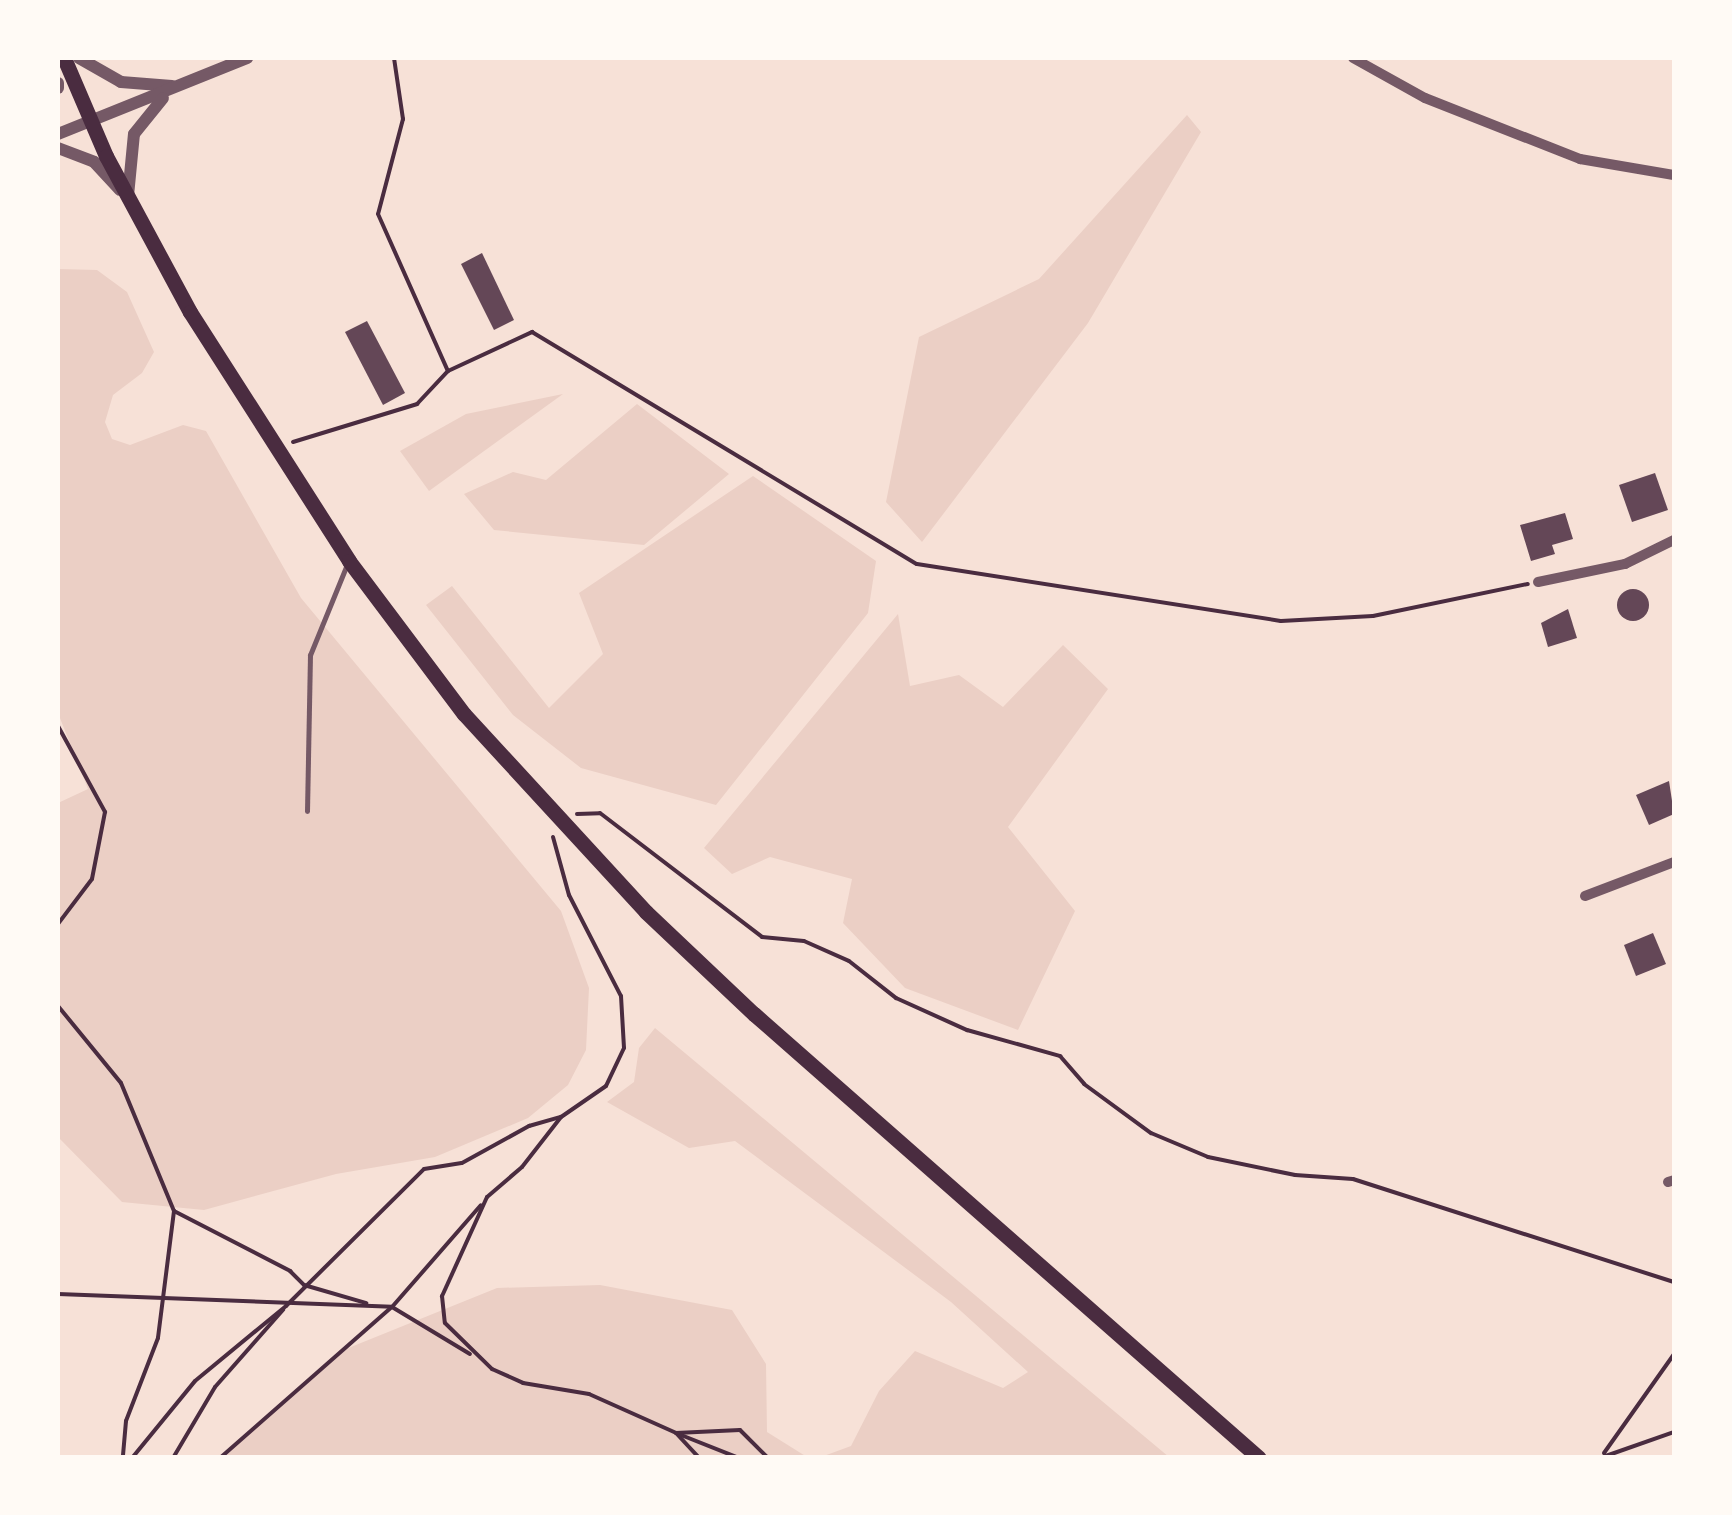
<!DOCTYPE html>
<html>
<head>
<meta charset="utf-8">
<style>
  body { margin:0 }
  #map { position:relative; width:1732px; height:1515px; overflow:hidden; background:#f7e1d7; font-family:Roboto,sans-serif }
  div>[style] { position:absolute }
  .green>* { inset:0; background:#ebcfc5 }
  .building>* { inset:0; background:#644757 }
  .round { border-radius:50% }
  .path>* { height:4px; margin:-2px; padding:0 2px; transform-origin:2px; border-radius:2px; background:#4a2c40 }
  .service>* { height:5px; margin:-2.5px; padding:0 2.5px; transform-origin:2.5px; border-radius:2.5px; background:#755966 }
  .minor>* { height:10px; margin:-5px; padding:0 5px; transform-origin:5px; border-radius:5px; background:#755966 }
  .tertiary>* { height:12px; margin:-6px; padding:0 6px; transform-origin:6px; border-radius:6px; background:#755966 }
  .primary>* { height:15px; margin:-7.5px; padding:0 7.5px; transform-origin:7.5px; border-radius:7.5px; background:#4a2c40 }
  span { translate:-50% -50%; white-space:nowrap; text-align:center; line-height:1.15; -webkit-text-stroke:8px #fffaf5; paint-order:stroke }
  .frame { position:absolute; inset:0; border:60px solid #fffaf5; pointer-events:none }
</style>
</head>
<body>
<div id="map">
  <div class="green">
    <i style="clip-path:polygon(1187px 115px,1201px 132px,1088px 323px,922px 542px,886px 502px,919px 337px,1039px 279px)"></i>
    <i style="clip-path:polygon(58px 269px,97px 270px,127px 292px,154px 352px,142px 373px,113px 395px,105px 422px,112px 439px,130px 445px,183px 425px,206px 431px,301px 598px,561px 911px,589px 988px,586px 1050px,568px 1085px,528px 1118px,435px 1157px,336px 1174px,204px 1210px,122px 1202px,58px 1137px,58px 803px,88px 789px,58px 713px)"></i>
    <i style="clip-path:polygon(563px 394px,429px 491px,400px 451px,466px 414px)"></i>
    <i style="clip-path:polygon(637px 404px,729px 474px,644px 545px,494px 530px,464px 494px,513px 472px,546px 480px)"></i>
    <i style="clip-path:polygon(753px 476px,876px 561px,868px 613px,716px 805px,581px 768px,513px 715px,426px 605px,452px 586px,549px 708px,603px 654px,579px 593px)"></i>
    <i style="clip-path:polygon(898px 614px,910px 686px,959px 675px,1003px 707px,1063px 645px,1108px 689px,1008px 827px,1075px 911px,1018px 1030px,905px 988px,843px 923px,852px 879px,770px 857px,732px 874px,704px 848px)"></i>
    <i style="clip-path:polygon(655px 1028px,1169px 1457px,821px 1457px,851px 1446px,879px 1391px,915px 1351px,1003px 1388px,1028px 1372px,951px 1302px,735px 1141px,689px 1148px,607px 1102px,634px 1082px,639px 1048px)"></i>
    <i style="clip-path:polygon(600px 1285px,732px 1310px,766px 1364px,767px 1432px,807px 1457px,221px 1458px,346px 1349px,497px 1288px)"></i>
  </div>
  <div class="building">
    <i style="clip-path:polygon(482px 253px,514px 320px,494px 330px,461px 264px)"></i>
    <i style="clip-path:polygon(367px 321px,405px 393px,383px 405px,345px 332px)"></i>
    <i style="clip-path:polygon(1655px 473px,1668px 510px,1632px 522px,1619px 485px)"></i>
    <i style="clip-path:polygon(1565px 513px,1573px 539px,1552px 545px,1555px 554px,1531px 561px,1520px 525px)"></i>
    <i class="round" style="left:1617px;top:589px;width:32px;height:32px"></i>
    <i style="clip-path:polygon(1568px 609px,1577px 638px,1548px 647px,1541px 623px)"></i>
    <i style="clip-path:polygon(1669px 781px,1674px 814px,1649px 825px,1636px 795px)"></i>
    <i style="clip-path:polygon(1653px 933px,1666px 964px,1636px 976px,1624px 945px)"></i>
  </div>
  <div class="path">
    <i style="left:394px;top:58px;width:62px;rotate:81.6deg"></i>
    <i style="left:403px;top:119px;width:98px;rotate:104.7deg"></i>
    <i style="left:378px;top:214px;width:172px;rotate:66deg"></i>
    <i style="left:448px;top:371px;width:93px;rotate:-24.9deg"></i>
    <i style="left:532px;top:332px;width:449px;rotate:31.1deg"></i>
    <i style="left:917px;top:564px;width:368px;rotate:8.9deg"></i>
    <i style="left:1281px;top:621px;width:92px;rotate:-3.1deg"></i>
    <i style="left:1373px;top:616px;width:158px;rotate:-11.7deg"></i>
    <i style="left:293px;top:442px;width:130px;rotate:-17deg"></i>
    <i style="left:417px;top:404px;width:45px;rotate:-46.8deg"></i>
    <i style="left:58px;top:726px;width:98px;rotate:61.3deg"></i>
    <i style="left:105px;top:812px;width:68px;rotate:101deg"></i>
    <i style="left:92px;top:879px;width:56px;rotate:127.1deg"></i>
    <i style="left:577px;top:814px;width:23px;rotate:-2deg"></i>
    <i style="left:600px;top:813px;width:204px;rotate:37.4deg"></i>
    <i style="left:762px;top:937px;width:42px;rotate:5.4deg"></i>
    <i style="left:804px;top:941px;width:49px;rotate:24deg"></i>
    <i style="left:849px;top:961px;width:60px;rotate:38.2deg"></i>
    <i style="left:896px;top:998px;width:78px;rotate:24.3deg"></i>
    <i style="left:967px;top:1030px;width:97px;rotate:15.6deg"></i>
    <i style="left:1060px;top:1056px;width:37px;rotate:49deg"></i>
    <i style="left:1084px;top:1084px;width:83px;rotate:36.2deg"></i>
    <i style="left:1151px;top:1133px;width:62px;rotate:22.8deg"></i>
    <i style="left:1208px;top:1157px;width:89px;rotate:11.7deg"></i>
    <i style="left:1295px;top:1175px;width:58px;rotate:3.9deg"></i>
    <i style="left:1353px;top:1179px;width:337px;rotate:17.8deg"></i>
    <i style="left:553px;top:837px;width:60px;rotate:74.6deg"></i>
    <i style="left:569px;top:895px;width:114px;rotate:62.8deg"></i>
    <i style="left:621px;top:996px;width:52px;rotate:86.7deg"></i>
    <i style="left:624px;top:1048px;width:42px;rotate:115.3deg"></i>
    <i style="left:606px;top:1086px;width:55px;rotate:145.4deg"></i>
    <i style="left:561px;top:1117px;width:63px;rotate:128deg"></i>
    <i style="left:522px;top:1167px;width:46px;rotate:139.4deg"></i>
    <i style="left:487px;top:1197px;width:109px;rotate:114.4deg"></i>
    <i style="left:442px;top:1296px;width:27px;rotate:84deg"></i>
    <i style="left:445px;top:1323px;width:66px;rotate:44.4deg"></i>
    <i style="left:492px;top:1369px;width:34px;rotate:24deg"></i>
    <i style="left:523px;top:1383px;width:67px;rotate:9.5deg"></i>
    <i style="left:589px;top:1394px;width:95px;rotate:24.1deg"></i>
    <i style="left:676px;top:1433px;width:34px;rotate:47deg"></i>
    <i style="left:58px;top:1006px;width:99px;rotate:50.7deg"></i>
    <i style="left:121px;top:1083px;width:139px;rotate:67.5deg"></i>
    <i style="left:174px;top:1211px;width:128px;rotate:97.2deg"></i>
    <i style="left:158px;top:1338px;width:89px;rotate:111.1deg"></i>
    <i style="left:126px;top:1421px;width:37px;rotate:95deg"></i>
    <i style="left:174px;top:1211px;width:131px;rotate:27.3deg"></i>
    <i style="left:290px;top:1271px;width:20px;rotate:45deg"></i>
    <i style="left:304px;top:1285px;width:65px;rotate:16.2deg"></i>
    <i style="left:58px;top:1294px;width:334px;rotate:2.2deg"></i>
    <i style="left:392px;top:1307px;width:135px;rotate:-48.9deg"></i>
    <i style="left:676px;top:1433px;width:64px;rotate:-2.7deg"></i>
    <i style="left:740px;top:1430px;width:40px;rotate:45deg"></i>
    <i style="left:681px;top:1435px;width:62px;rotate:21.6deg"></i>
    <i style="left:1604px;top:1453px;width:121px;rotate:-54.7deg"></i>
    <i style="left:132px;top:1458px;width:99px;rotate:-50.7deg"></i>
    <i style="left:195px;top:1381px;width:118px;rotate:-39.5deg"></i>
    <i style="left:286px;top:1306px;width:194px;rotate:-44.8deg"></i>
    <i style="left:424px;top:1169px;width:38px;rotate:-9deg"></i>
    <i style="left:462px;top:1163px;width:77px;rotate:-28.9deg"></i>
    <i style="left:529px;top:1126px;width:33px;rotate:-16deg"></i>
    <i style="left:173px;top:1458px;width:82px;rotate:-59.4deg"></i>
    <i style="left:215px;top:1387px;width:103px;rotate:-48.6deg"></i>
    <i style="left:220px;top:1458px;width:229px;rotate:-41.3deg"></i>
    <i style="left:392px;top:1307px;width:91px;rotate:31.1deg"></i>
    <i style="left:1600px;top:1458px;width:78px;rotate:-19.4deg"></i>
  </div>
  <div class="service">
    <i style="left:307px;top:811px;width:156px;rotate:-88.9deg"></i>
    <i style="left:310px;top:655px;width:95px;rotate:-67.8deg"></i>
  </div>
  <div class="minor">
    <i style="left:1353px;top:58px;width:82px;rotate:29.1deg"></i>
    <i style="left:1425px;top:98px;width:167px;rotate:21.5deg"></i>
    <i style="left:1580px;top:159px;width:95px;rotate:9.7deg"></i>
    <i style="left:1538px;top:582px;width:89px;rotate:-11.7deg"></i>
    <i style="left:1625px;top:564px;width:55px;rotate:-26.1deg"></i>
    <i style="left:1585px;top:896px;width:95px;rotate:-20.9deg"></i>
    <i style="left:1668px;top:1182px;width:6px;rotate:-18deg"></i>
  </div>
  <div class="tertiary">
    <i style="left:79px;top:58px;width:48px;rotate:29.7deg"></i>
    <i style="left:121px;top:82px;width:51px;rotate:4.5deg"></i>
    <i style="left:58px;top:83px;width:5px;rotate:90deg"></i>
    <i style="left:58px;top:134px;width:204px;rotate:-21.9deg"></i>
    <i style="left:58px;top:148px;width:39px;rotate:21deg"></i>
    <i style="left:94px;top:162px;width:38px;rotate:47deg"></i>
    <i style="left:128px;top:196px;width:62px;rotate:-84.5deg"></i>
    <i style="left:134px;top:134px;width:46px;rotate:-51.1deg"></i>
  </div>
  <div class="primary">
    <i style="left:64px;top:58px;width:107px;rotate:66.8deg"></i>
    <i style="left:106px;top:156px;width:177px;rotate:61.7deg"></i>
    <i style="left:190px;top:312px;width:295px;rotate:57.4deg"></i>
    <i style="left:349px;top:561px;width:191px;rotate:53.1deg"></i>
    <i style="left:464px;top:714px;width:269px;rotate:47.4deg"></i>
    <i style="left:646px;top:912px;width:149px;rotate:43.4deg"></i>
    <i style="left:754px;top:1014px;width:672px;rotate:41.32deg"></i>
  </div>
  <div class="frame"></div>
</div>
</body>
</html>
